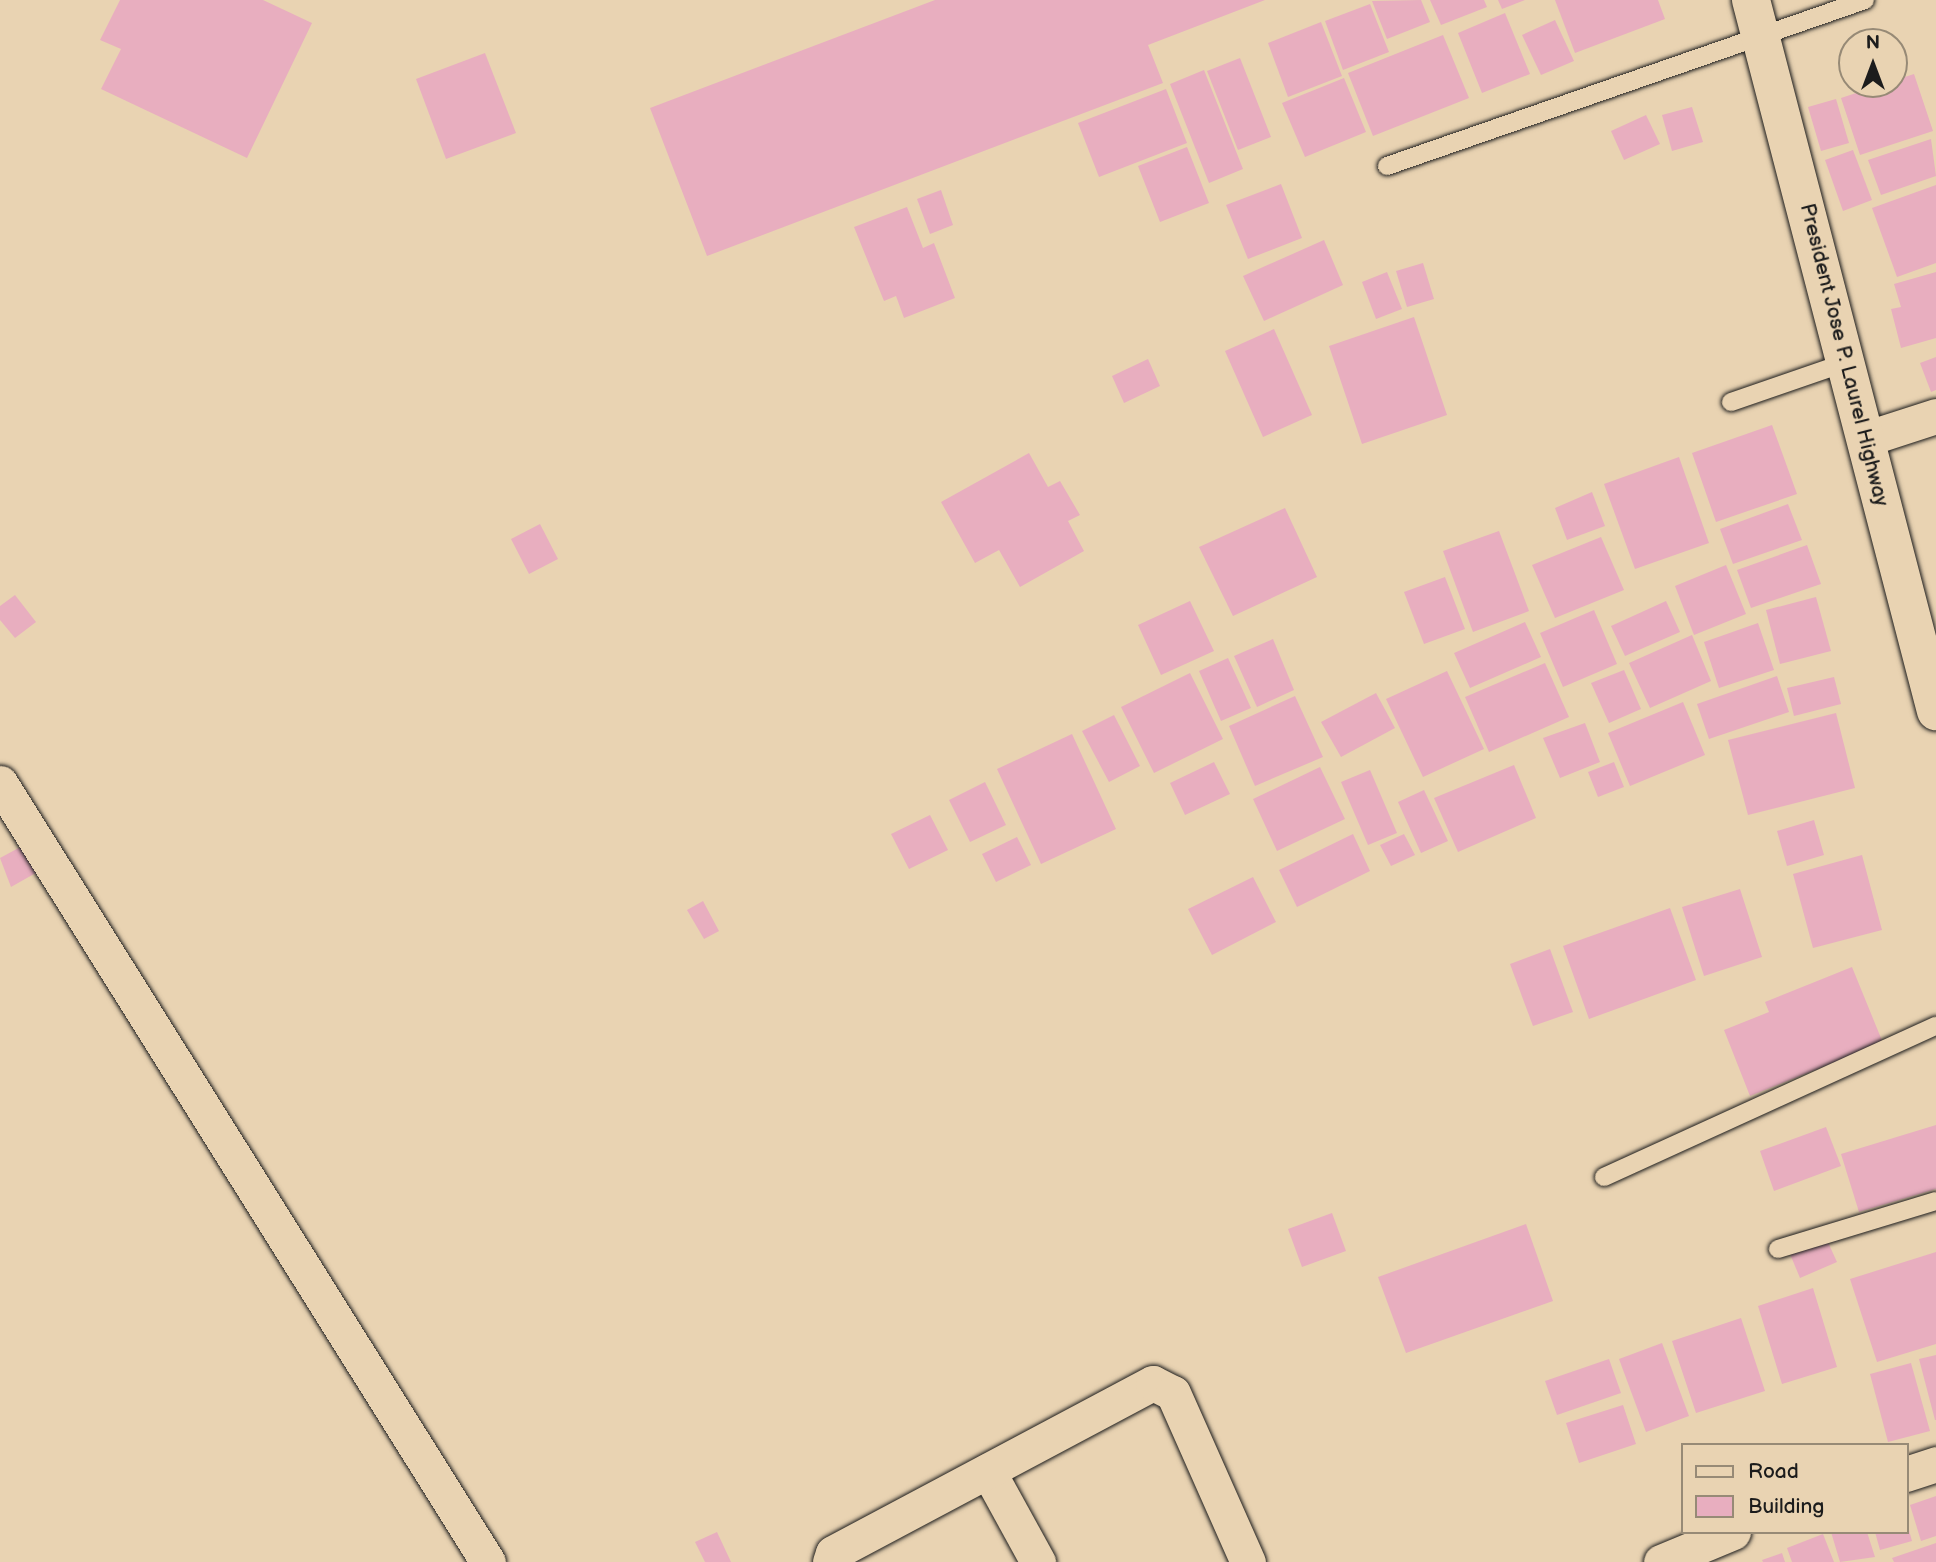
<!DOCTYPE html>
<html>
<head>
<meta charset="utf-8">
<style>
  body { margin:0 }
  #map { position:relative; width:1936px; height:1562px; overflow:hidden; background:#e9d3b2; font-family:"Balsamiq Sans",sans-serif }
  div>[style] { position:absolute }
  .building>* { inset:0; background:#e8aebf }
  .roads { filter:drop-shadow(0 0 2px #1c1c1c) drop-shadow(0 0 2px #1c1c1c) }
  .service>* { height:18px; margin:-9px; padding:0 9px; transform-origin:9px; border-radius:9px; background:#e9d3b2 }
  .minor>* { height:35px; margin:-17.5px; padding:0 17.5px; transform-origin:17.5px; border-radius:17.5px; background:#e9d3b2 }
  .trunk>* { height:38px; margin:-19px; padding:0 19px; transform-origin:19px; border-radius:19px; background:#e9d3b2 }
  span { translate:-50% -50%; white-space:nowrap; text-align:center; line-height:1.15; -webkit-text-stroke:5px #e9d3b2; paint-order:stroke }
  .street-label { font-size:21px; color:#1c1c1c }
  .legend { position:absolute; left:1681px; top:1443px; width:228px; height:91px; box-sizing:border-box; background:#e9d3b2; border:2px solid #978a76; margin:0; padding:9px 12px; list-style:none; font-size:21px; color:#1c1c1c }
  .legend li { display:flex; align-items:center; gap:14px; height:35px }
  .legend b { width:35px; border:2px solid #978a76 }
  .north { position:absolute; left:1838px; top:28px; width:70px; height:70px; box-sizing:border-box; background:#e9d3b2; border:2px solid #978a76; border-radius:50%; rotate:0deg; font-size:19px; font-weight:700; line-height:28px; text-align:center; color:#1c1c1c }
  .north::after { content:''; display:block; margin:auto; width:24px; height:32px; background:#1c1c1c; clip-path:polygon(50% 0,100% 100%,50% 72%,0 100%) }
</style>
</head>
<body>
<div id="map">
  <div class="building">
    <i style="clip-path:polygon(120px 0,263px 0,312px 23px,247px 158px,101px 89px,121px 49px,100px 40px)"></i>
    <i style="clip-path:polygon(935px 0,1265px 0,1148px 45px,1163px 83px,707px 256px,650px 108px)"></i>
    <i style="clip-path:polygon(1421px 0,1430px 22px,1387px 39px,1372px 1px)"></i>
    <i style="clip-path:polygon(1430px 0,1484px 0,1487px 7px,1441px 25px)"></i>
    <i style="clip-path:polygon(1498px 0,1525px 0,1502px 9px)"></i>
    <i style="clip-path:polygon(1555px 0,1658px 0,1665px 19px,1575px 53px)"></i>
    <i style="clip-path:polygon(1370px 4px,1389px 52px,1343px 70px,1325px 21px)"></i>
    <i style="clip-path:polygon(1505px 13px,1530px 74px,1482px 93px,1458px 33px)"></i>
    <i style="clip-path:polygon(1555px 20px,1574px 61px,1541px 75px,1522px 35px)"></i>
    <i style="clip-path:polygon(1321px 22px,1342px 76px,1288px 97px,1268px 43px)"></i>
    <i style="clip-path:polygon(1443px 35px,1469px 98px,1373px 136px,1348px 73px)"></i>
    <i style="clip-path:polygon(485px 53px,516px 133px,446px 159px,416px 79px)"></i>
    <i style="clip-path:polygon(1240px 58px,1271px 137px,1238px 150px,1207px 71px)"></i>
    <i style="clip-path:polygon(1204px 70px,1243px 169px,1209px 183px,1170px 84px)"></i>
    <i style="clip-path:polygon(1914px 74px,1933px 131px,1860px 155px,1841px 98px)"></i>
    <i style="clip-path:polygon(1344px 78px,1366px 132px,1305px 157px,1282px 103px)"></i>
    <i style="clip-path:polygon(1166px 89px,1187px 143px,1099px 177px,1078px 123px)"></i>
    <i style="clip-path:polygon(1836px 99px,1849px 143px,1821px 151px,1808px 107px)"></i>
    <i style="clip-path:polygon(1692px 107px,1703px 142px,1672px 151px,1662px 115px)"></i>
    <i style="clip-path:polygon(1646px 115px,1660px 144px,1624px 160px,1611px 131px)"></i>
    <i style="clip-path:polygon(1931px 139px,1936px 176px,1881px 195px,1868px 160px)"></i>
    <i style="clip-path:polygon(1187px 147px,1209px 203px,1160px 222px,1138px 166px)"></i>
    <i style="clip-path:polygon(1853px 150px,1872px 200px,1843px 211px,1825px 160px)"></i>
    <i style="clip-path:polygon(1281px 184px,1302px 238px,1248px 259px,1226px 205px)"></i>
    <i style="clip-path:polygon(1936px 185px,1936px 263px,1897px 277px,1872px 208px)"></i>
    <i style="clip-path:polygon(941px 190px,953px 225px,930px 234px,917px 199px)"></i>
    <i style="clip-path:polygon(907px 207px,923px 248px,934px 243px,955px 298px,904px 318px,896px 296px,884px 301px,854px 227px)"></i>
    <i style="clip-path:polygon(1324px 240px,1343px 285px,1264px 321px,1243px 276px)"></i>
    <i style="clip-path:polygon(1423px 263px,1434px 299px,1407px 307px,1396px 271px)"></i>
    <i style="clip-path:polygon(1387px 272px,1402px 309px,1376px 319px,1362px 282px)"></i>
    <i style="clip-path:polygon(1936px 272px,1936px 338px,1901px 348px,1891px 309px,1901px 307px,1894px 284px)"></i>
    <i style="clip-path:polygon(1414px 317px,1447px 415px,1362px 444px,1329px 346px)"></i>
    <i style="clip-path:polygon(1274px 329px,1312px 415px,1263px 437px,1225px 351px)"></i>
    <i style="clip-path:polygon(1936px 357px,1936px 390px,1931px 392px,1920px 363px)"></i>
    <i style="clip-path:polygon(1148px 359px,1160px 386px,1124px 403px,1112px 376px)"></i>
    <i style="clip-path:polygon(1772px 425px,1797px 494px,1716px 522px,1692px 453px)"></i>
    <i style="clip-path:polygon(1029px 453px,1048px 487px,1060px 481px,1080px 515px,1068px 521px,1084px 551px,1020px 587px,999px 550px,975px 563px,941px 502px)"></i>
    <i style="clip-path:polygon(1679px 457px,1709px 543px,1635px 569px,1604px 484px)"></i>
    <i style="clip-path:polygon(1592px 492px,1605px 526px,1567px 540px,1555px 508px)"></i>
    <i style="clip-path:polygon(1788px 504px,1802px 540px,1733px 564px,1720px 529px)"></i>
    <i style="clip-path:polygon(1285px 508px,1317px 577px,1233px 616px,1199px 547px)"></i>
    <i style="clip-path:polygon(540px 524px,558px 559px,529px 574px,511px 539px)"></i>
    <i style="clip-path:polygon(1499px 531px,1529px 611px,1473px 632px,1443px 551px)"></i>
    <i style="clip-path:polygon(1601px 537px,1624px 590px,1555px 618px,1532px 565px)"></i>
    <i style="clip-path:polygon(1807px 545px,1821px 584px,1751px 608px,1737px 570px)"></i>
    <i style="clip-path:polygon(1726px 565px,1746px 614px,1694px 635px,1675px 586px)"></i>
    <i style="clip-path:polygon(1445px 577px,1465px 629px,1424px 644px,1404px 592px)"></i>
    <i style="clip-path:polygon(15px 595px,36px 622px,15px 638px,0 620px,0 606px)"></i>
    <i style="clip-path:polygon(1816px 597px,1831px 651px,1780px 664px,1766px 610px)"></i>
    <i style="clip-path:polygon(1190px 601px,1214px 651px,1161px 675px,1138px 625px)"></i>
    <i style="clip-path:polygon(1666px 601px,1680px 632px,1625px 656px,1611px 626px)"></i>
    <i style="clip-path:polygon(1594px 610px,1617px 664px,1563px 687px,1540px 633px)"></i>
    <i style="clip-path:polygon(1525px 622px,1541px 657px,1470px 688px,1454px 653px)"></i>
    <i style="clip-path:polygon(1758px 623px,1774px 670px,1719px 688px,1704px 642px)"></i>
    <i style="clip-path:polygon(1692px 635px,1711px 681px,1650px 708px,1629px 663px)"></i>
    <i style="clip-path:polygon(1273px 639px,1294px 690px,1257px 707px,1234px 656px)"></i>
    <i style="clip-path:polygon(1228px 658px,1251px 708px,1221px 721px,1199px 671px)"></i>
    <i style="clip-path:polygon(1545px 663px,1569px 717px,1489px 752px,1465px 697px)"></i>
    <i style="clip-path:polygon(1624px 670px,1641px 709px,1609px 723px,1591px 683px)"></i>
    <i style="clip-path:polygon(1447px 671px,1484px 749px,1423px 777px,1386px 699px)"></i>
    <i style="clip-path:polygon(1190px 673px,1223px 739px,1154px 773px,1121px 707px)"></i>
    <i style="clip-path:polygon(1777px 676px,1789px 712px,1709px 739px,1697px 704px)"></i>
    <i style="clip-path:polygon(1834px 677px,1841px 704px,1794px 716px,1787px 688px)"></i>
    <i style="clip-path:polygon(1376px 693px,1395px 728px,1341px 757px,1321px 722px)"></i>
    <i style="clip-path:polygon(1295px 696px,1323px 757px,1255px 786px,1229px 726px)"></i>
    <i style="clip-path:polygon(1683px 702px,1705px 755px,1630px 786px,1608px 733px)"></i>
    <i style="clip-path:polygon(1836px 713px,1855px 788px,1748px 815px,1728px 740px)"></i>
    <i style="clip-path:polygon(1114px 715px,1140px 766px,1109px 782px,1082px 731px)"></i>
    <i style="clip-path:polygon(1585px 723px,1600px 762px,1560px 778px,1543px 738px)"></i>
    <i style="clip-path:polygon(1072px 734px,1116px 829px,1041px 864px,997px 769px)"></i>
    <i style="clip-path:polygon(1214px 762px,1230px 794px,1185px 815px,1170px 783px)"></i>
    <i style="clip-path:polygon(1614px 762px,1624px 787px,1598px 797px,1588px 772px)"></i>
    <i style="clip-path:polygon(1514px 765px,1536px 818px,1458px 852px,1434px 798px)"></i>
    <i style="clip-path:polygon(1320px 767px,1345px 819px,1277px 851px,1253px 799px)"></i>
    <i style="clip-path:polygon(1370px 770px,1397px 833px,1368px 845px,1341px 782px)"></i>
    <i style="clip-path:polygon(985px 782px,1006px 825px,970px 842px,949px 800px)"></i>
    <i style="clip-path:polygon(1424px 790px,1448px 841px,1421px 853px,1398px 802px)"></i>
    <i style="clip-path:polygon(930px 815px,948px 850px,909px 869px,891px 834px)"></i>
    <i style="clip-path:polygon(1814px 820px,1824px 855px,1787px 866px,1777px 831px)"></i>
    <i style="clip-path:polygon(1353px 834px,1370px 871px,1297px 907px,1279px 870px)"></i>
    <i style="clip-path:polygon(1404px 834px,1415px 855px,1391px 866px,1380px 845px)"></i>
    <i style="clip-path:polygon(1017px 837px,1031px 865px,996px 882px,982px 854px)"></i>
    <i style="clip-path:polygon(26px 844px,41px 870px,11px 887px,0 858px)"></i>
    <i style="clip-path:polygon(1862px 855px,1882px 930px,1813px 948px,1793px 874px)"></i>
    <i style="clip-path:polygon(1253px 877px,1276px 922px,1212px 955px,1188px 909px)"></i>
    <i style="clip-path:polygon(1740px 889px,1762px 957px,1704px 976px,1682px 907px)"></i>
    <i style="clip-path:polygon(703px 901px,719px 931px,704px 939px,687px 910px)"></i>
    <i style="clip-path:polygon(1670px 908px,1696px 980px,1589px 1019px,1563px 946px)"></i>
    <i style="clip-path:polygon(1550px 949px,1573px 1012px,1533px 1026px,1510px 964px)"></i>
    <i style="clip-path:polygon(1852px 967px,1883px 1043px,1750px 1096px,1724px 1030px,1769px 1012px,1765px 1002px)"></i>
    <i style="clip-path:polygon(1936px 1125px,1936px 1189px,1859px 1212px,1841px 1154px)"></i>
    <i style="clip-path:polygon(1826px 1127px,1841px 1166px,1774px 1191px,1760px 1151px)"></i>
    <i style="clip-path:polygon(1332px 1213px,1346px 1251px,1302px 1267px,1288px 1229px)"></i>
    <i style="clip-path:polygon(1526px 1224px,1553px 1301px,1406px 1353px,1378px 1277px)"></i>
    <i style="clip-path:polygon(1826px 1238px,1837px 1262px,1800px 1278px,1790px 1254px)"></i>
    <i style="clip-path:polygon(1936px 1252px,1936px 1344px,1877px 1362px,1850px 1279px)"></i>
    <i style="clip-path:polygon(1813px 1288px,1837px 1367px,1782px 1384px,1758px 1306px)"></i>
    <i style="clip-path:polygon(1741px 1318px,1765px 1391px,1696px 1413px,1672px 1341px)"></i>
    <i style="clip-path:polygon(1662px 1343px,1689px 1416px,1646px 1432px,1619px 1359px)"></i>
    <i style="clip-path:polygon(1936px 1355px,1936px 1420px,1935px 1420px,1919px 1359px)"></i>
    <i style="clip-path:polygon(1609px 1359px,1621px 1393px,1557px 1415px,1545px 1381px)"></i>
    <i style="clip-path:polygon(1911px 1363px,1930px 1431px,1888px 1442px,1870px 1374px)"></i>
    <i style="clip-path:polygon(1623px 1405px,1636px 1444px,1579px 1463px,1566px 1423px)"></i>
    <i style="clip-path:polygon(1936px 1496px,1936px 1536px,1921px 1541px,1910px 1505px)"></i>
    <i style="clip-path:polygon(1907px 1523px,1912px 1541px,1880px 1550px,1875px 1532px,1906px 1532px)"></i>
    <i style="clip-path:polygon(717px 1532px,731px 1562px,705px 1562px,695px 1542px)"></i>
    <i style="clip-path:polygon(1831px 1532px,1867px 1532px,1875px 1557px,1840px 1562px)"></i>
    <i style="clip-path:polygon(1823px 1534px,1834px 1562px,1792px 1562px,1787px 1548px)"></i>
    <i style="clip-path:polygon(1936px 1543px,1936px 1562px,1894px 1562px,1892px 1558px)"></i>
    <i style="clip-path:polygon(1782px 1553px,1785px 1562px,1763px 1562px,1762px 1560px)"></i>
  </div>
  <div class="roads">
    <div class="service">
      <i style="left:1387px;top:166px;width:506px;rotate:-19.15deg"></i>
      <i style="left:1731px;top:402px;width:123px;rotate:-19deg"></i>
      <i style="left:1604px;top:1177px;width:365px;rotate:-24.5deg"></i>
      <i style="left:1778px;top:1249px;width:165px;rotate:-16.9deg"></i>
    </div>
    <div class="minor">
      <i style="left:1865px;top:439px;width:75px;rotate:-17.9deg"></i>
      <i style="left:0;top:783px;width:919px;rotate:57.94deg"></i>
      <i style="left:988px;top:1471px;width:104px;rotate:61.2deg"></i>
      <i style="left:1906px;top:1474px;width:32px;rotate:-18deg"></i>
      <i style="left:830px;top:1562px;width:9px;rotate:-72deg"></i>
      <i style="left:833px;top:1553px;width:362px;rotate:-28deg"></i>
      <i style="left:1153px;top:1383px;width:22px;rotate:27deg"></i>
      <i style="left:1173px;top:1393px;width:185px;rotate:66.1deg"></i>
      <i style="left:1661px;top:1562px;width:78px;rotate:-22.6deg"></i>
    </div>
    <div class="trunk">
      <i style="left:1751px;top:0;width:735px;rotate:75.42deg"></i>
    </div>
  </div>
  <div class="street-label">
    <span style="left:1844px;top:355px;rotate:76deg">President Jose P. Laurel Highway</span>
  </div>
  <ul class="legend">
  <li><b style="height:9px;background:#e9d3b2"></b>Road</li>
  <li><b style="height:19px;background:#e8aebf"></b>Building</li>
  </ul>
  <div class="north">N</div>
</div>
</body>
</html>
